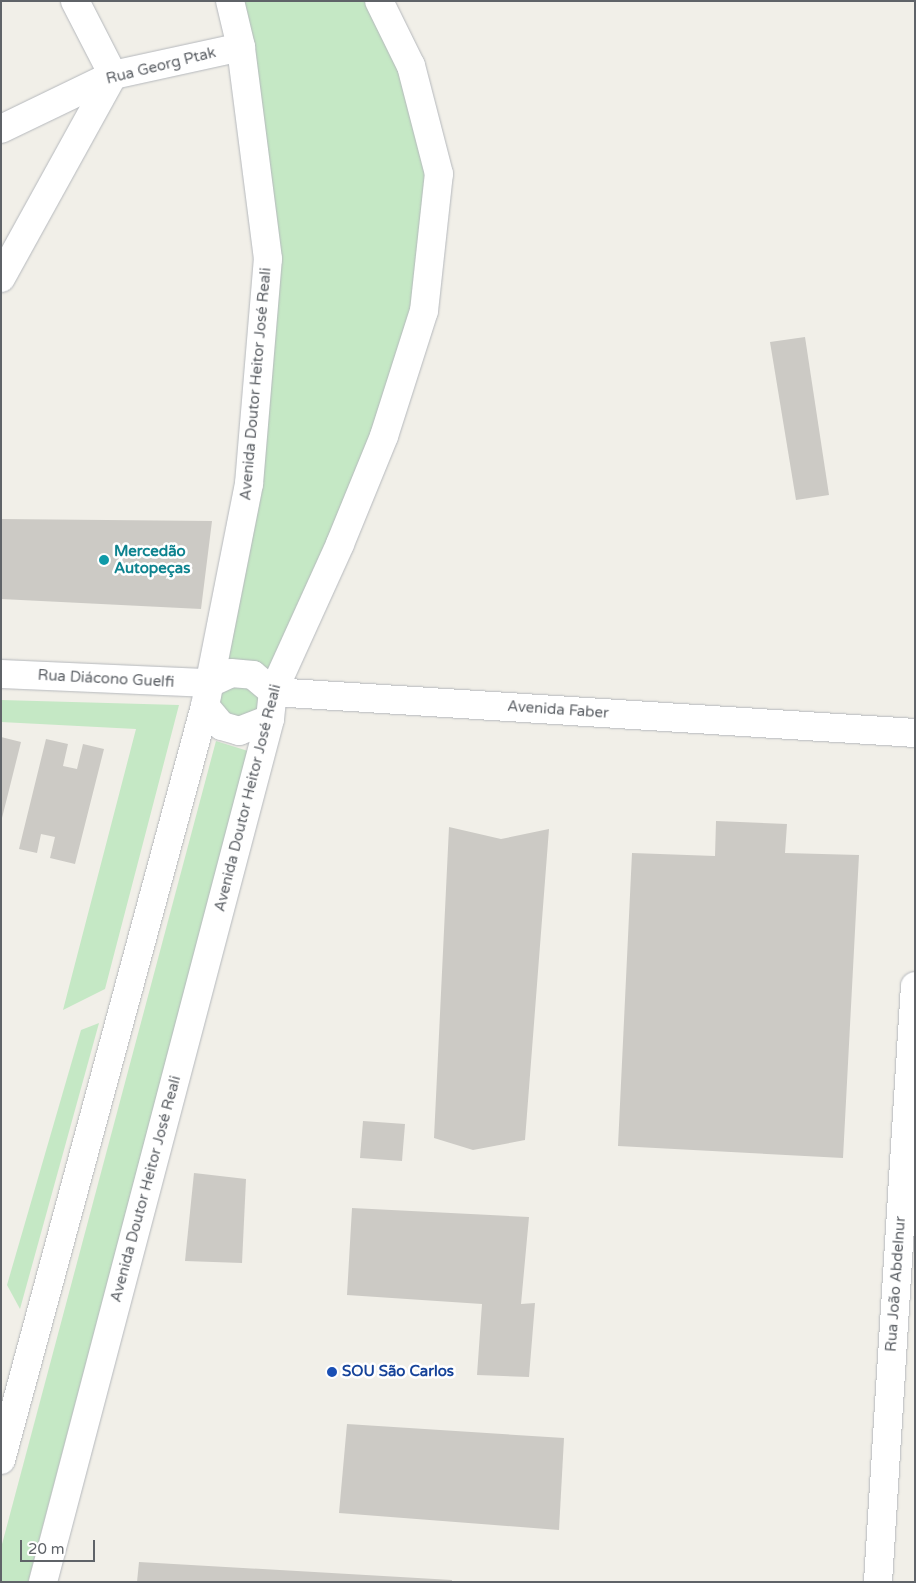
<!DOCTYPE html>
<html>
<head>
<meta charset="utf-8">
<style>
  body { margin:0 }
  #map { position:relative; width:916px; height:1583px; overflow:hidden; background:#f1efe8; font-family:"Varela Round",sans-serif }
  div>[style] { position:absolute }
  .green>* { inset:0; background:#c5e8c5 }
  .building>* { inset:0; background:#cccac5 }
  .roads { filter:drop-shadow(0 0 1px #b5b8bc) drop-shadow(0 0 1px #b5b8bc) }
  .street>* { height:28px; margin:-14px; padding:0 14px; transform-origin:14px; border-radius:14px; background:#fff }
  .secondary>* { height:28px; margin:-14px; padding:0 14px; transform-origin:14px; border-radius:14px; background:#fff }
  .dots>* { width:14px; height:14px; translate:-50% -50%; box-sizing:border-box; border:2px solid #fff; border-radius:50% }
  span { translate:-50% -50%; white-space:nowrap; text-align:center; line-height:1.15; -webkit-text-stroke:5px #fff; paint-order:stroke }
  .street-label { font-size:15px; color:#5f6368 }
  .culture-label { font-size:15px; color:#0d838f; font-weight:700 }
  .left { translate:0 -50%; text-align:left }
  .transit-label { font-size:15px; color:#164399; font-weight:700 }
  .frame { position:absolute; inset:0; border:2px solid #5f6368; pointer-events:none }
  .scale { position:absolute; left:20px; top:1540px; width:75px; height:22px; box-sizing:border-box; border:2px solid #5f6368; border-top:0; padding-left:6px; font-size:15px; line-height:18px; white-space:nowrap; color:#5f6368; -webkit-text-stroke:4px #fff; paint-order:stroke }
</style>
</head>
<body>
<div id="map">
  <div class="green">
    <i style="clip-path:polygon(232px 1px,376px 1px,433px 175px,420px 311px,272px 687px,216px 677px,271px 260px)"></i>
    <i style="clip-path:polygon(239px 681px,265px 697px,264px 711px,235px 722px,215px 697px)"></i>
    <i style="clip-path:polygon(1px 700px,179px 705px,105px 989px,63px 1010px,136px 729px,1px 722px)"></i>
    <i style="clip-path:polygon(216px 741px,248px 751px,28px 1582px,1px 1582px,1px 1548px)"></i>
    <i style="clip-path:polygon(99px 1023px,20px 1309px,7px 1285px,81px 1030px)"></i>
  </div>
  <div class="building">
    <i style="clip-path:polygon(805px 337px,829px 495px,796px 500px,770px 342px)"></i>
    <i style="clip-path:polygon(1px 519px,212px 521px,201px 609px,1px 599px)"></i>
    <i style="clip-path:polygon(1px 737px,21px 742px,2px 818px,1px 818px)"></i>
    <i style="clip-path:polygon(46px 739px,68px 744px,63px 766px,77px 769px,83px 744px,104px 749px,75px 864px,50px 858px,55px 837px,41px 834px,37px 853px,19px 849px)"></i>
    <i style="clip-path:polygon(716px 821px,787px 824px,785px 853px,859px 855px,843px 1158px,618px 1146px,632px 853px,715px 856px)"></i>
    <i style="clip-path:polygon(449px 827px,501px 839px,549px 829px,525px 1140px,473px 1150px,434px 1138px)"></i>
    <i style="clip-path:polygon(363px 1121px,405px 1124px,402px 1161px,360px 1158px)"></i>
    <i style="clip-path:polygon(194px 1173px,246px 1179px,242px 1263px,185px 1261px)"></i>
    <i style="clip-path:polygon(352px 1208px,529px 1217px,521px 1304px,535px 1303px,529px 1377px,477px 1375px,482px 1304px,347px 1295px)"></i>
    <i style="clip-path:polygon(347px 1424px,564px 1438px,559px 1530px,339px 1513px)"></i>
    <i style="clip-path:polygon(139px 1562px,452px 1580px,452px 1582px,137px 1582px)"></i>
  </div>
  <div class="roads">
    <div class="street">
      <i style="left:75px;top:1px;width:83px;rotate:62.8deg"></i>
      <i style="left:1px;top:129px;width:124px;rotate:-25.7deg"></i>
      <i style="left:113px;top:75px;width:131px;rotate:-12.3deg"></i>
      <i style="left:1px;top:278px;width:232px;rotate:-61.1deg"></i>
      <i style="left:1px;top:674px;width:209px;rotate:2.5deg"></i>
      <i style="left:273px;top:692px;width:643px;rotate:3.65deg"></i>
      <i style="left:878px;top:1582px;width:597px;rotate:-86.45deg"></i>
    </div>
    <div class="secondary">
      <i style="left:210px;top:683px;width:23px;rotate:-25deg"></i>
      <i style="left:231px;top:673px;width:22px;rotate:5deg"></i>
      <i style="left:253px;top:675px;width:26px;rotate:40deg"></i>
      <i style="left:205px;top:706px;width:26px;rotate:50deg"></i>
      <i style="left:222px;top:726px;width:18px;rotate:16deg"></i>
      <i style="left:239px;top:731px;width:33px;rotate:-21deg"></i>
      <i style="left:1px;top:1460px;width:781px;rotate:-74.86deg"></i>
      <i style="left:205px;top:706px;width:226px;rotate:-78.8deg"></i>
      <i style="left:249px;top:484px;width:226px;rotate:-85.2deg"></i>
      <i style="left:268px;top:259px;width:214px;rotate:-97.3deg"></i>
      <i style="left:241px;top:47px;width:47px;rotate:-103.4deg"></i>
      <i style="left:43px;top:1582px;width:892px;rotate:-75.26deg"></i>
      <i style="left:270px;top:719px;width:27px;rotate:-84deg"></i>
      <i style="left:273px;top:692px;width:162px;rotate:-65.6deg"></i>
      <i style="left:340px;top:544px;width:117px;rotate:-67.8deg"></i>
      <i style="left:384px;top:436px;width:131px;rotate:-72.3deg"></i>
      <i style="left:424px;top:311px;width:138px;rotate:-83.8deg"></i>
      <i style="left:439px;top:174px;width:112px;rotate:-104.5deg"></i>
      <i style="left:411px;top:66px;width:72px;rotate:-116.2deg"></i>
    </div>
  </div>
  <div class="dots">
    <i style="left:104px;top:560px;background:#0f9aa8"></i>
    <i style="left:332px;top:1372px;background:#1a4fb4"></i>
  </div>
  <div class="street-label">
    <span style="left:161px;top:66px;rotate:-14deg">Rua Georg Ptak</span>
    <span style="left:256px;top:384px;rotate:-85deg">Avenida Doutor Heitor José Reali</span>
    <span style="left:106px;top:679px;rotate:3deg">Rua Diácono Guelfi</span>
    <span style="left:558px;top:710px;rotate:4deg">Avenida Faber</span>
    <span style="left:248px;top:798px;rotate:-76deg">Avenida Doutor Heitor José Reali</span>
    <span style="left:146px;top:1189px;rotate:-75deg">Avenida Doutor Heitor José Reali</span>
    <span style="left:896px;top:1284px;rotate:-86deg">Rua João Abdelnur</span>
  </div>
  <div class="culture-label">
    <span class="left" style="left:114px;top:560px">Mercedão<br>Autopeças</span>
  </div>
  <div class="transit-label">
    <span class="left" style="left:342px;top:1372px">SOU São Carlos</span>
  </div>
  <div class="frame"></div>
  <div class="scale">20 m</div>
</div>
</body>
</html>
